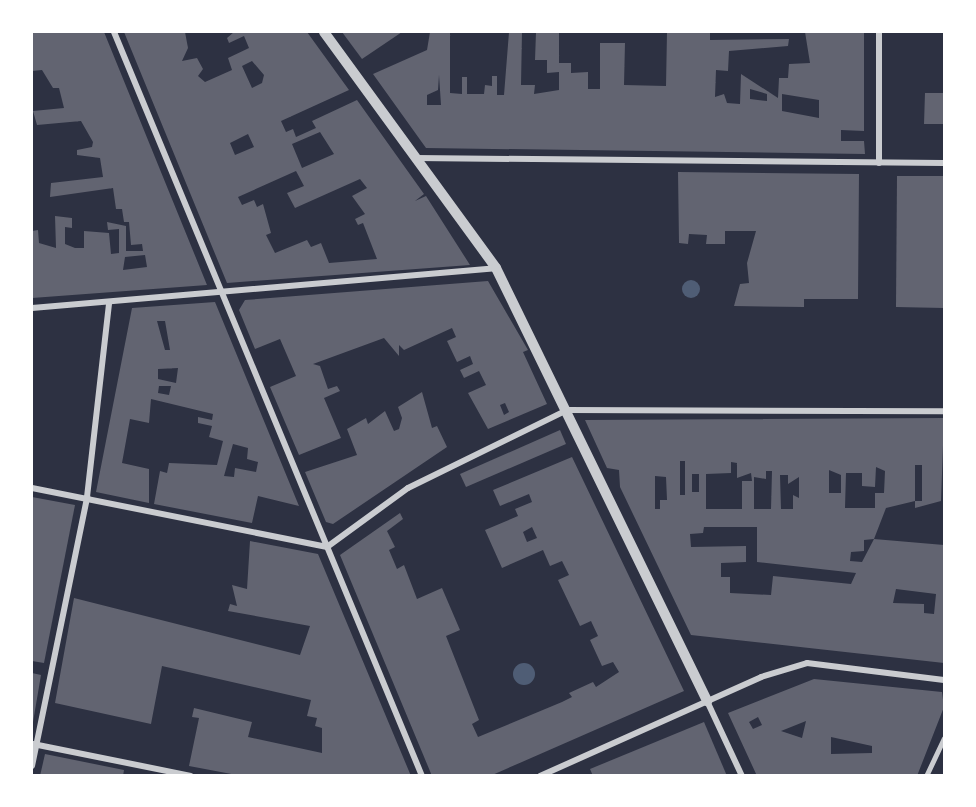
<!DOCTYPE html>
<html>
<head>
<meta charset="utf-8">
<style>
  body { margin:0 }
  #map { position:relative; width:976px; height:807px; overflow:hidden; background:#2d3142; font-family:Figtree,sans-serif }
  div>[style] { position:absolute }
  .water>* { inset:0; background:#4f5d75 }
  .round { border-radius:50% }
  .building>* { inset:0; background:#626471 }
  .pedestrian>* { height:5px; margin:-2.5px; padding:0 2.5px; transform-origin:2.5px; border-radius:2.5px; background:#caccd0 }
  .minor>* { height:6px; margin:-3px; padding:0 3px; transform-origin:3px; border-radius:3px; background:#caccd0 }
  .tertiary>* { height:10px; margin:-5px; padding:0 5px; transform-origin:5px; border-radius:5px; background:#caccd0 }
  span { translate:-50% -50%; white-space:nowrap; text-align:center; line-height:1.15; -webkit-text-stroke:4.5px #fff; paint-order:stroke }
  .frame { position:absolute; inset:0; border:33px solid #fff; pointer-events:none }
</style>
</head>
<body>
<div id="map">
  <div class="water">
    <i class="round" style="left:682px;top:280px;width:18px;height:18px"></i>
    <i class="round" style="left:513px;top:663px;width:22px;height:22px"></i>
  </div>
  <div class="building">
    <i style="clip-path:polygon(evenodd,32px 32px,104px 32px,207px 285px,32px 298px,32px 231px,38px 230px,39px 243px,56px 248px,55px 216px,72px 218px,72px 228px,65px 227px,65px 244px,75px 248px,84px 248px,84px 231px,109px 233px,111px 254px,119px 253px,119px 229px,108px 230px,107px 222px,126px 226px,126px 251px,143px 251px,142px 244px,131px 245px,129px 222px,124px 222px,122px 209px,116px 209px,113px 188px,50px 197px,51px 183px,103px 177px,100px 158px,77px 155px,77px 150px,92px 147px,93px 142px,81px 121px,37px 125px,33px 111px,64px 108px,59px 88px,53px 88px,42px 70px,32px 71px,32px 32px,145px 255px,147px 267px,123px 270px,125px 257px,145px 255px)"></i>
    <i style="clip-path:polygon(evenodd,124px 32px,185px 32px,188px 48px,182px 61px,197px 58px,203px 69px,198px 76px,205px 82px,232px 70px,228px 58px,249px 48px,244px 36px,229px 43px,227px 38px,234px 32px,307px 32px,349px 90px,281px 121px,286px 132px,293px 129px,296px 137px,316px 128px,312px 121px,357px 100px,424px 194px,415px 201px,426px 196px,470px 265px,227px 283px,124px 32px,252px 61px,264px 75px,262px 83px,252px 88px,242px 66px,252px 61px,124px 32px,320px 132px,334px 154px,302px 168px,292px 144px,320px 132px,124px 32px,248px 134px,254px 147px,235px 155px,230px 143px,248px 134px,124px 32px,296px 171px,304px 186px,287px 193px,295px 208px,360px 179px,367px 188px,352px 196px,365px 214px,355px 219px,358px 225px,363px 223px,377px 259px,329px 263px,321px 243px,311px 247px,307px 240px,275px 253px,266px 235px,271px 233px,263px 204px,257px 207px,254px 200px,242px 205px,238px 197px,296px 171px)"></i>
    <i style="clip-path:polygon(342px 32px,402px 32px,362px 59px)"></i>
    <i style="clip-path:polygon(evenodd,430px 32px,450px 32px,450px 93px,462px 94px,462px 77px,467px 77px,467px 94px,484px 94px,485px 85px,492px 86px,492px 76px,497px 76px,497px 95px,504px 95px,509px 32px,522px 32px,521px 85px,535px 85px,534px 94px,559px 90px,559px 72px,547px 73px,547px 60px,535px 60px,536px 32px,559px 32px,559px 63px,571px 63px,571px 73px,588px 72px,588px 89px,600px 89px,600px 43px,625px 43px,624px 85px,666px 86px,667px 32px,710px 32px,710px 40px,789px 39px,788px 46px,729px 51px,728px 71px,716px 70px,715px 97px,724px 94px,727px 103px,740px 104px,741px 74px,778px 98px,779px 78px,788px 78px,789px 64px,810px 63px,805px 32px,864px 32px,864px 131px,841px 130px,841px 141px,864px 141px,865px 154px,426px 148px,373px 74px,427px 50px,430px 32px,439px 75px,441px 105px,427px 105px,427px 95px,438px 90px,439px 75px,430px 32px,750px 89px,767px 94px,767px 101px,750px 99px,750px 89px,430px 32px,782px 94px,819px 100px,819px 118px,782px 111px,782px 94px)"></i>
    <i style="clip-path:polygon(925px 93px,944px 93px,944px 124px,924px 124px)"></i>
    <i style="clip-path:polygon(678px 172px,859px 174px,858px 299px,804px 299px,804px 307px,734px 306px,740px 284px,749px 283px,747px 263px,756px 231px,725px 231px,725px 244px,706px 244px,707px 235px,689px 234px,688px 244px,679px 243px)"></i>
    <i style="clip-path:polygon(897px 176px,944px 176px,944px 308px,896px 307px)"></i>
    <i style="clip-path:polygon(evenodd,488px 281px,528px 350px,523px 352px,547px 404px,488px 429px,468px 393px,486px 385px,479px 371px,464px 378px,460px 370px,473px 364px,470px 356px,457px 362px,447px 341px,456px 337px,452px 328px,404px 350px,399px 345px,399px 356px,384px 338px,313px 364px,320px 366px,328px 389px,337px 386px,340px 391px,324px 398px,341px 438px,299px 455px,270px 387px,296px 376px,280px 339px,255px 349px,239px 310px,245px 300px,488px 281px,505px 403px,509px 412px,504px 415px,500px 405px,505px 403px)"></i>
    <i style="clip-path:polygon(evenodd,215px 302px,299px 506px,258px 496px,252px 523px,154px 504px,160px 471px,167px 473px,169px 463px,217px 465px,223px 441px,209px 437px,212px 426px,198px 423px,198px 417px,212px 420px,213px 414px,151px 399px,149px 423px,130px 419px,122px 463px,149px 469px,149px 503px,96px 492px,132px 308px,215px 302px,157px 321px,165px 321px,170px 350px,165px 350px,157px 321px,215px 302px,178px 368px,176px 383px,158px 379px,158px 369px,178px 368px,215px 302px,159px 386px,171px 386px,169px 395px,158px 393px,159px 386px,215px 302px,233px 444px,248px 448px,247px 459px,258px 462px,256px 472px,235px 468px,234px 477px,224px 476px,233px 444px)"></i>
    <i style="clip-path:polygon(422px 392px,432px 428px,437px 426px,447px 447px,333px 524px,326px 522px,305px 472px,357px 455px,347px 429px,366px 418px,368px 424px,385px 411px,394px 431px,399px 429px,402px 418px,398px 407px)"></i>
    <i style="clip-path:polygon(evenodd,944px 418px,941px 501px,915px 508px,915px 501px,922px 501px,922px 465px,915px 465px,915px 501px,886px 508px,874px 539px,864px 540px,864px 551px,851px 552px,850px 561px,862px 562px,874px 539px,944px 545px,944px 663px,691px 635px,620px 487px,619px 470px,607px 468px,585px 420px,944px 418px,680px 461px,685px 461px,685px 495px,680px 495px,680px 461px,944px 418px,731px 462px,737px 463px,737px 478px,751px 473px,752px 481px,742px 481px,742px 509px,706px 509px,706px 474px,731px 473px,731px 462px,944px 418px,876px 467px,885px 471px,884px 493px,875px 493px,875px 508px,845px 508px,846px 473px,862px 473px,862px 486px,875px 487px,876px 467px,944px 418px,829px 470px,841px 475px,841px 493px,829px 493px,829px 470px,944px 418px,766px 471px,772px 471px,771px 509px,754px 509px,754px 477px,766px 479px,766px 471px,944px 418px,692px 474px,699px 474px,699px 492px,692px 492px,692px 474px,944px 418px,780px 475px,788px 475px,788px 484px,799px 477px,799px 498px,793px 495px,793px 509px,781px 509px,780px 475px,944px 418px,655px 476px,666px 477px,667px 500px,660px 500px,660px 509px,655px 509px,655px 476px,944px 418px,704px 527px,757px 527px,757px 562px,856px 573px,851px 584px,773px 576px,771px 595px,730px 593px,730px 577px,721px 577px,721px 563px,746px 562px,746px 546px,691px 547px,690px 534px,703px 533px,704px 527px,944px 418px,896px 589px,936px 594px,934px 614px,924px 613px,924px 604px,893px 603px,896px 589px)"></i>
    <i style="clip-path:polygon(560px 430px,566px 444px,466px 487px,460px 474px)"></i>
    <i style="clip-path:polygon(evenodd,572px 457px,684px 691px,490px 776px,432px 776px,340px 555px,400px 513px,403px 519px,387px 531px,395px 547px,389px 550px,397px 569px,404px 565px,417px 599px,442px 588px,460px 630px,446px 636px,479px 720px,472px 724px,478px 737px,562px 702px,572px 697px,569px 693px,593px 682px,596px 687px,619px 672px,613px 662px,602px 666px,590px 640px,598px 636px,591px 621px,580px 626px,558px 580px,569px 575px,562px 561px,550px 566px,543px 550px,502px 568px,485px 530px,518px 516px,515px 509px,532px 502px,529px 494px,500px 506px,493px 490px,572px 457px,532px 527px,537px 538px,527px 542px,523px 532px,532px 527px)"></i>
    <i style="clip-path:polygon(32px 497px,75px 505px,44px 663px,32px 661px)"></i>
    <i style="clip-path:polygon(250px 541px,318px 554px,411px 776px,242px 776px,189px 766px,199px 718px,192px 717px,194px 708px,252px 722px,248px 737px,322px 753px,322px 728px,315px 726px,317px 718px,307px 716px,311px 700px,162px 666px,151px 724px,55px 703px,74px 598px,300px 655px,310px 626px,228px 611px,230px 604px,237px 606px,232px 585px,247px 589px)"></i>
    <i style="clip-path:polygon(32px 673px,41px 675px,33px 722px,32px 722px)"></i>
    <i style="clip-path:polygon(evenodd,814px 679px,942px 692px,944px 707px,917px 776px,757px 776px,728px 713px,814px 679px,758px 717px,762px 725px,753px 729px,749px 722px,758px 717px,814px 679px,806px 721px,802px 738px,781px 731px,806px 721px,814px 679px,831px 737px,872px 746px,872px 753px,831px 754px,831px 737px)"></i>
    <i style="clip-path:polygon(704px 722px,727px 776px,593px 776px,590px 769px)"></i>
    <i style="clip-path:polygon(45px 754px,124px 770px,123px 776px,40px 776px)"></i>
  </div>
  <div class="pedestrian">
    <i style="left:926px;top:776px;width:42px;rotate:-64.7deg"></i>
  </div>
  <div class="minor">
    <i style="left:114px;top:32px;width:805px;rotate:67.51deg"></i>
    <i style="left:416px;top:158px;width:528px;rotate:0.54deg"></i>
    <i style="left:879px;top:163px;width:131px;rotate:-90deg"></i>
    <i style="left:32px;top:308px;width:465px;rotate:-4.9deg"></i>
    <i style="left:32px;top:488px;width:301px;rotate:11.3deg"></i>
    <i style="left:327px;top:547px;width:100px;rotate:-36.1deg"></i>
    <i style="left:408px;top:488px;width:177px;rotate:-26.1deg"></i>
    <i style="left:567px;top:410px;width:377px;rotate:0.2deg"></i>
    <i style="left:707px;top:701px;width:83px;rotate:65deg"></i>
    <i style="left:33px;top:744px;width:161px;rotate:11.4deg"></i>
    <i style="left:32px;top:766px;width:275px;rotate:-78.4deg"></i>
    <i style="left:87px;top:497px;width:195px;rotate:-83.5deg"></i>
    <i style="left:540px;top:776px;width:242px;rotate:-24.1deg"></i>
    <i style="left:761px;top:677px;width:48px;rotate:-16.9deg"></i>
    <i style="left:807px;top:663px;width:138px;rotate:7.1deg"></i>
  </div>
  <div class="tertiary">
    <i style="left:324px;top:32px;width:292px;rotate:53.9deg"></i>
    <i style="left:496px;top:268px;width:482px;rotate:64deg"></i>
  </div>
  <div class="frame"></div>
</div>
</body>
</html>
